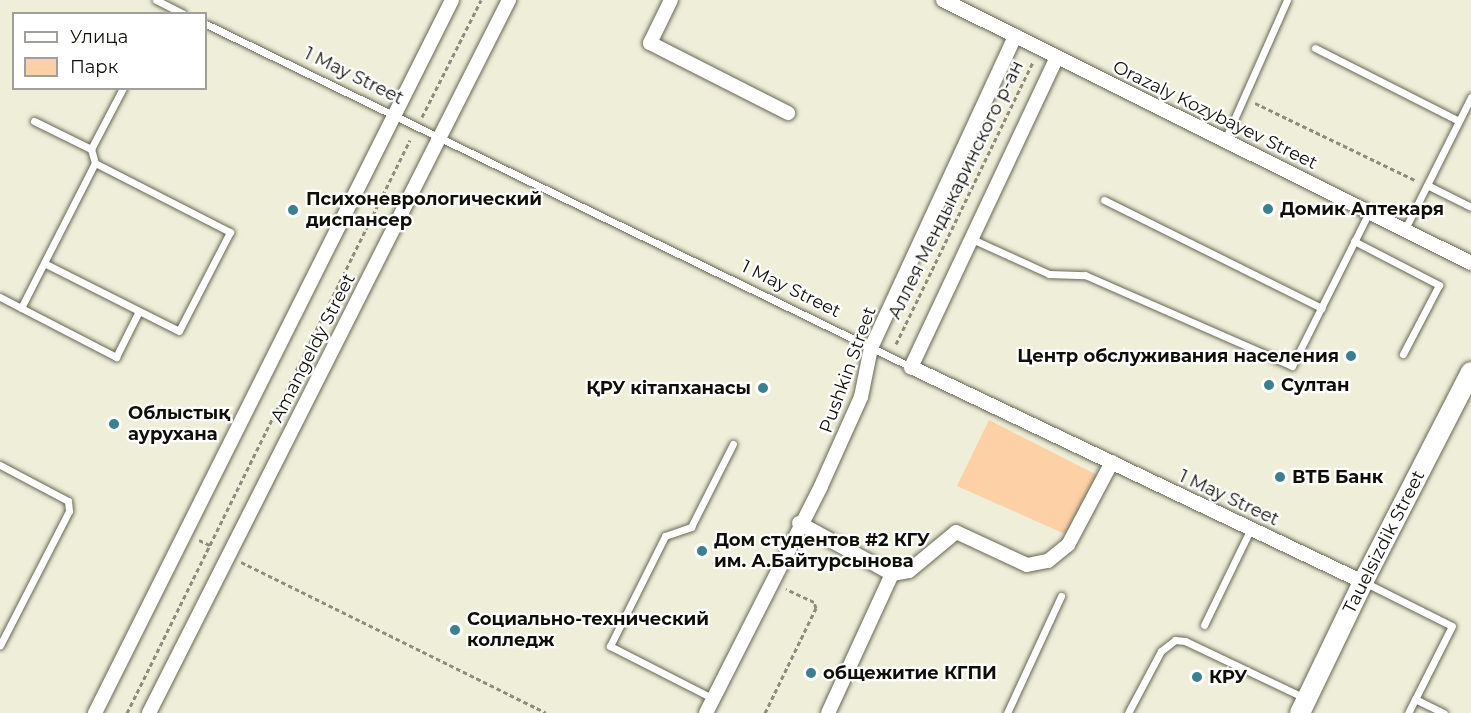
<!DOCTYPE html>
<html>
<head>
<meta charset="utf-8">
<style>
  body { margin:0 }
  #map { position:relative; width:1471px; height:713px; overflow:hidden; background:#eeeed9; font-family:Montserrat,sans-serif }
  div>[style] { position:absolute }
  .green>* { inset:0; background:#fdd0a6 }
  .path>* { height:3px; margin-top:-1.5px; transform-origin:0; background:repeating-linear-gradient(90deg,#8d8d7e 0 4.5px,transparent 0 7.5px) }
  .roads { filter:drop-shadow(0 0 2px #676855) drop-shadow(0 0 2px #676855) }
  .lane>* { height:7px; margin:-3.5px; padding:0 3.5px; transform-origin:3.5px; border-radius:3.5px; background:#fff }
  .street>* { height:14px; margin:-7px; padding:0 7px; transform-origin:7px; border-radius:7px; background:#fff }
  .secondary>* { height:20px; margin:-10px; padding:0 10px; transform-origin:10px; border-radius:10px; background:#fff }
  .dots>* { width:16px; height:16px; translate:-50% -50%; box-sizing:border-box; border:3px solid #fff; border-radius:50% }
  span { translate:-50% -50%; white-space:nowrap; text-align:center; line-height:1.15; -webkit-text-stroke:4.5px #fff; paint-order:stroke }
  .street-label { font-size:18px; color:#0f0f08 }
  .poi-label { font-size:18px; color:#0f0f08; font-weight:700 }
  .left { translate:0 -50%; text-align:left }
  .right { translate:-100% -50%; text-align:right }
  .legend { position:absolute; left:12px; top:12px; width:195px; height:78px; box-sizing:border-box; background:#fff; border:2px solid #9f9f9c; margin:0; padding:8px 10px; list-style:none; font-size:18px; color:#0f0f08 }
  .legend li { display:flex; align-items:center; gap:12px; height:30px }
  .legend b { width:30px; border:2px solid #9f9f9c }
</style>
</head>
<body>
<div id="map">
  <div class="green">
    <i style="clip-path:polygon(989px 420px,1101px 477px,1065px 534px,957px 486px)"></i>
  </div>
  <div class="path">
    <i style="left:1255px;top:103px;width:180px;rotate:25.7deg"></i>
    <i style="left:422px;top:117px;width:131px;rotate:-63.2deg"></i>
    <i style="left:896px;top:344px;width:314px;rotate:-64.1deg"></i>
    <i style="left:199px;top:540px;width:14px;rotate:25deg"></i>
    <i style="left:241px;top:562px;width:340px;rotate:26.3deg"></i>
    <i style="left:127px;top:713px;width:639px;rotate:-63.72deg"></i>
    <i style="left:765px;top:713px;width:117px;rotate:-64.1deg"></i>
    <i style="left:816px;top:608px;width:6px;rotate:-108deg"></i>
    <i style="left:814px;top:602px;width:31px;rotate:-155deg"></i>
  </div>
  <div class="roads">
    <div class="lane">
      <i style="left:156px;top:0;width:30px;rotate:27deg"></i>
      <i style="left:206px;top:24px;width:784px;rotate:25.94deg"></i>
      <i style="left:1315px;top:48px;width:161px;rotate:26.9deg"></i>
      <i style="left:34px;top:121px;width:64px;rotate:26.2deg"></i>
      <i style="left:91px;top:149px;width:15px;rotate:74deg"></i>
      <i style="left:95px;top:163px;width:152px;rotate:27.1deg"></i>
      <i style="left:230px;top:232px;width:111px;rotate:117.3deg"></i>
      <i style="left:179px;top:331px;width:151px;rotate:-153.3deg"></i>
      <i style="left:1225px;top:140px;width:153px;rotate:-66.1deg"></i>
      <i style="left:91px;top:149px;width:69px;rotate:-62.3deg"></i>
      <i style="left:1427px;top:185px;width:49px;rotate:26.6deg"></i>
      <i style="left:1104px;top:200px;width:243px;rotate:26.4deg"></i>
      <i style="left:1405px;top:229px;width:148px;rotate:-63.4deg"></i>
      <i style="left:972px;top:239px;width:85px;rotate:24.4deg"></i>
      <i style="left:1049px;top:274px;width:36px;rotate:2deg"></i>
      <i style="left:1085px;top:275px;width:226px;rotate:23.7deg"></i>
      <i style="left:1292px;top:366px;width:172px;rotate:-63.4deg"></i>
      <i style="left:1354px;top:241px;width:96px;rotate:27.4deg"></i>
      <i style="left:1439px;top:285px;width:78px;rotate:117.6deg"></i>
      <i style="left:0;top:297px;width:131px;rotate:27.3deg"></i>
      <i style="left:116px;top:357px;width:51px;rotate:-63.4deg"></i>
      <i style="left:21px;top:308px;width:163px;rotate:-63deg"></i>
      <i style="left:0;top:465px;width:77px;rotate:27.9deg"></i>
      <i style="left:68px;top:501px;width:10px;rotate:84deg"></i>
      <i style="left:69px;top:511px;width:151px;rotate:117.2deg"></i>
      <i style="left:1364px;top:582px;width:98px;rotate:26.6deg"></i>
      <i style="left:1452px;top:626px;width:97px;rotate:116.8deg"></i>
      <i style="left:1204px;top:625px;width:108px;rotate:-64.1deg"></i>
      <i style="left:714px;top:699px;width:117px;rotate:-153deg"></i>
      <i style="left:610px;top:646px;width:123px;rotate:-63.4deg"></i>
      <i style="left:665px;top:536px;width:28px;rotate:-19deg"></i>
      <i style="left:691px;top:527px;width:93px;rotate:-63.2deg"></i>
      <i style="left:1415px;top:699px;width:32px;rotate:26deg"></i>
      <i style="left:1007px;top:713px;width:129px;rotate:-65.2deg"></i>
      <i style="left:1128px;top:713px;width:70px;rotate:-62deg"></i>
      <i style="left:1161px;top:651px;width:18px;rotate:-38deg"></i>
      <i style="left:1175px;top:640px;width:10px;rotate:6deg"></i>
      <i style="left:1185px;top:641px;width:133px;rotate:25.4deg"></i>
    </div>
    <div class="street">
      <i style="left:671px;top:0;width:48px;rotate:116deg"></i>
      <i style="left:650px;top:43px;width:155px;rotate:26.9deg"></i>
      <i style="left:943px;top:0;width:590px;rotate:26.48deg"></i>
      <i style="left:1057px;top:57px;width:343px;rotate:115.2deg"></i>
      <i style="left:911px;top:367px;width:501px;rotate:25.44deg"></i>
      <i style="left:799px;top:523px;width:106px;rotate:28.7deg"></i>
      <i style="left:892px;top:574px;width:153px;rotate:114.7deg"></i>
      <i style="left:892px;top:574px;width:17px;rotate:-10deg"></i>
      <i style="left:909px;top:571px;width:61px;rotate:-39.7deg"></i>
      <i style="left:956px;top:532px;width:78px;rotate:24.9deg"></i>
      <i style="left:1027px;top:565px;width:21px;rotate:-11deg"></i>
      <i style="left:1048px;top:561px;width:26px;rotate:-39deg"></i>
      <i style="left:1068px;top:545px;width:94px;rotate:-62.1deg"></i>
      <i style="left:95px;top:713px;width:797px;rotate:-63.4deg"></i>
      <i style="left:149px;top:713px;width:799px;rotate:-63.21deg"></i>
      <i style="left:706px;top:713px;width:254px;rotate:-63.1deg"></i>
      <i style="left:821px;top:486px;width:98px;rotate:-65.8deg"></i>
      <i style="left:861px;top:397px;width:50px;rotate:-78.5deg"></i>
      <i style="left:871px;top:348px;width:344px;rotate:-65.2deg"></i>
    </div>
    <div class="secondary">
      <i style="left:1300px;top:713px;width:145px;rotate:-64.3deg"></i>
      <i style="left:1363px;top:582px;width:236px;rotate:-62.8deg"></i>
    </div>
  </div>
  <div class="dots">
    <i style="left:1268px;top:209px;background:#3c808f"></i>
    <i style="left:293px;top:210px;background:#3c808f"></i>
    <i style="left:1351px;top:356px;background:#3c808f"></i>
    <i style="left:1269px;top:385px;background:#3c808f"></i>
    <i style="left:763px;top:388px;background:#3c808f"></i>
    <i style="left:114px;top:424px;background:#3c808f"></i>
    <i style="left:1280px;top:477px;background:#3c808f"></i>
    <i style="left:702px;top:551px;background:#3c808f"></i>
    <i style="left:455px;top:630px;background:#3c808f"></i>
    <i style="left:811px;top:673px;background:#3c808f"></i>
    <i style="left:1197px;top:677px;background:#3c808f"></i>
  </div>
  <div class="street-label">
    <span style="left:354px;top:76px;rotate:26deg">1 May Street</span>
    <span style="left:1215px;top:115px;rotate:26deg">Orazaly Kozybayev Street</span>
    <span style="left:956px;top:190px;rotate:-64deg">Аллея Мендыкаринского р-ан</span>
    <span style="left:791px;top:289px;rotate:26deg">1 May Street</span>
    <span style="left:313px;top:348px;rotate:-63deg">Amangeldy Street</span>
    <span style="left:848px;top:370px;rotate:-70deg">Pushkin Street</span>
    <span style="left:1229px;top:498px;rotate:25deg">1 May Street</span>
    <span style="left:1384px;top:542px;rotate:-63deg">Tauelsіzdіk Street</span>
  </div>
  <div class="poi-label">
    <span class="left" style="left:306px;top:210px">Психоневрологический<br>диспансер</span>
    <span class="left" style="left:1280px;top:209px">Домик Аптекаря</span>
    <span class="right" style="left:1339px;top:356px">Центр обслуживания населения</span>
    <span class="left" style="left:1281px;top:385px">Султан</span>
    <span class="right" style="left:751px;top:388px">ҚРУ кітапханасы</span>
    <span class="left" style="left:128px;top:424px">Облыстық<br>аурухана</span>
    <span class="left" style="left:1292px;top:477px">ВТБ Банк</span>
    <span class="left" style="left:714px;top:551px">Дом студентов #2 КГУ<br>им. А.Байтурсынова</span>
    <span class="left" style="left:467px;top:630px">Социально-технический<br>колледж</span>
    <span class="left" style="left:823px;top:673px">общежитие КГПИ</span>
    <span class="left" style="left:1209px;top:677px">КРУ</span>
  </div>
  <ul class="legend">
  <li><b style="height:8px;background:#fff"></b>Улица</li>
  <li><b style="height:16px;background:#fdd0a6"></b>Парк</li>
  </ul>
</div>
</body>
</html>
